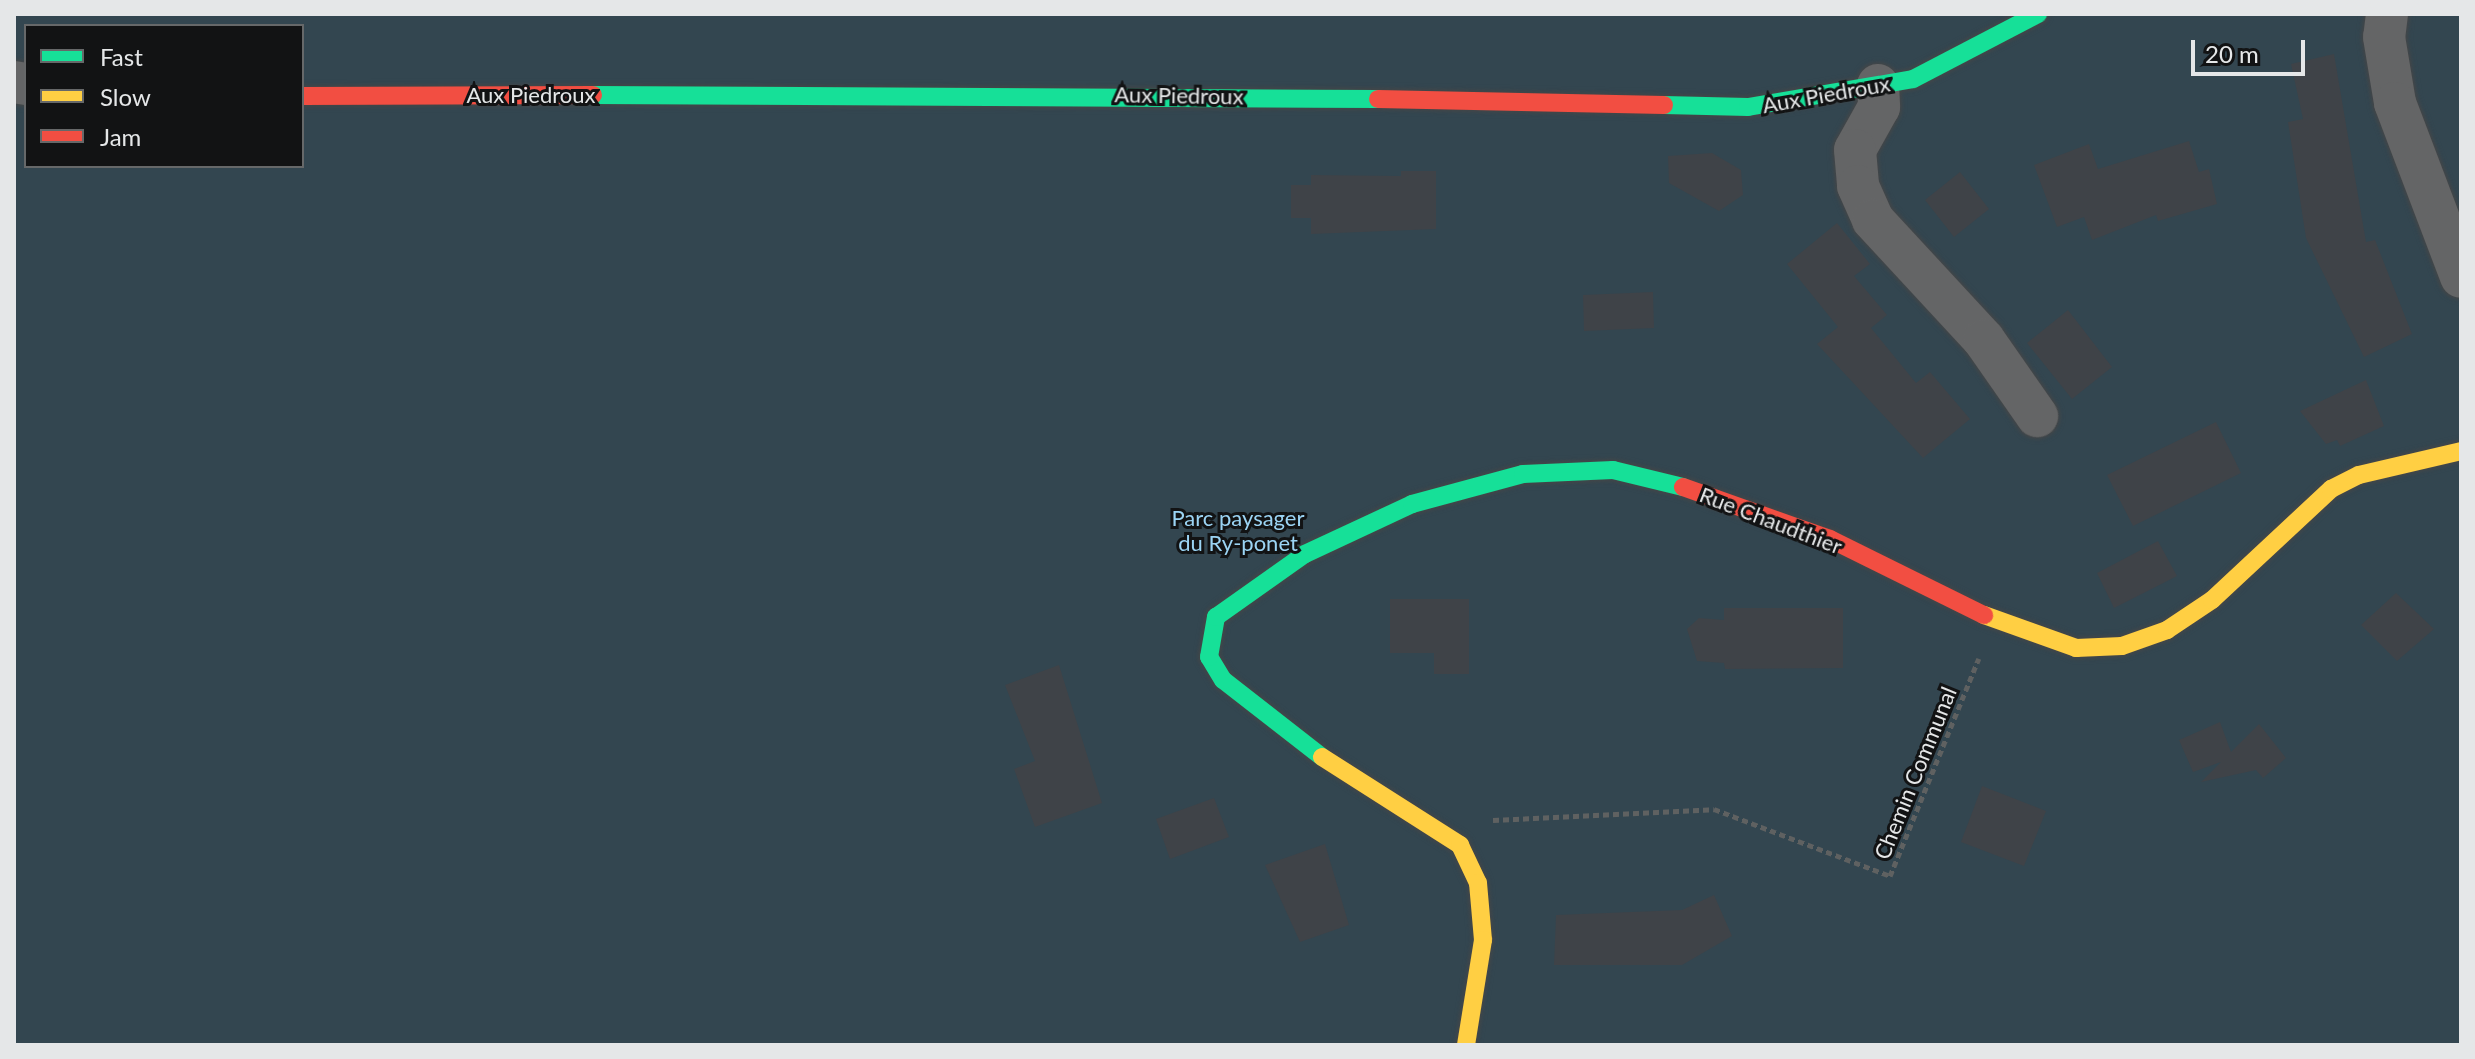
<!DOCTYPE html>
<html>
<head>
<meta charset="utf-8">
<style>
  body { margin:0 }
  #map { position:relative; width:2475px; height:1059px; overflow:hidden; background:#292b2c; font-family:Lato,sans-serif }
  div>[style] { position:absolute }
  .green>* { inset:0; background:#334650 }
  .building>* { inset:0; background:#3f4348 }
  .path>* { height:5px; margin-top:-2.5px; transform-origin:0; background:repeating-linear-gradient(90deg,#5f6161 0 6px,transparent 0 10px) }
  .roads { filter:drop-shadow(0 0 2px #454647) drop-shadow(0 0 2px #454647) }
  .street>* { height:42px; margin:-21px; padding:0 21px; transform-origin:21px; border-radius:21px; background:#646566 }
  .fast>* { height:18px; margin:-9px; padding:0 9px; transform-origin:9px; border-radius:9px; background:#16e098 }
  .slow>* { height:18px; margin:-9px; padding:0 9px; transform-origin:9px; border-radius:9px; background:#ffcf43 }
  .jam>* { height:18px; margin:-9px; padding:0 9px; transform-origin:9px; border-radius:9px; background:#f24e42 }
  span { translate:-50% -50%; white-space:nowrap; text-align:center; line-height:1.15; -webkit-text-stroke:6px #121314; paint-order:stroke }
  .street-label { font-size:22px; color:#e5e7e8 }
  .park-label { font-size:22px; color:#9bd4f4 }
  .frame { position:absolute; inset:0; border:16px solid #e5e7e8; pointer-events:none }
  .legend { position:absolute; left:24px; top:24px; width:280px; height:144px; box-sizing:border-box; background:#121314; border:2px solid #666869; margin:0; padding:10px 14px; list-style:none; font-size:24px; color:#e5e7e8 }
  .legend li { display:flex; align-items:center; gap:16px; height:40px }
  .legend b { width:40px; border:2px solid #666869 }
  .scale { position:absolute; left:2191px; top:40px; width:114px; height:36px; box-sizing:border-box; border:4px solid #e5e7e8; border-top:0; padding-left:10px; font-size:24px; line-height:28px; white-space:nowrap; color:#e5e7e8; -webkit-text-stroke:6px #121314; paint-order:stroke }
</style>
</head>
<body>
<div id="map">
  <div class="green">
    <i style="clip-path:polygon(evenodd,14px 14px,2461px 14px,2461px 1045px,14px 1045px,14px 14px,26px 26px,302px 26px,302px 166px,26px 166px,26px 26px)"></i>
  </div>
  <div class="building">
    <i style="clip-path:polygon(2334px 54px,2366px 242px,2375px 240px,2412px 334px,2364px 357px,2306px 238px,2288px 122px,2303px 119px,2291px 64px)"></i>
    <i style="clip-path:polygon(2189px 141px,2199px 172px,2209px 169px,2217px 204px,2158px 221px,2156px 215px,2092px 240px,2084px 217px,2057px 227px,2034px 165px,2089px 144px,2098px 169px)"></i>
    <i style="clip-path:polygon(1712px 153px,1741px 170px,1743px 195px,1719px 211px,1669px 183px,1668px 156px)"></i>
    <i style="clip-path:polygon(1401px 171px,1436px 171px,1436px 229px,1311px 234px,1311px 218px,1291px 218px,1291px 185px,1311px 185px,1311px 175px,1401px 176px)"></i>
    <i style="clip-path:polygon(1960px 172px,1989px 209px,1954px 237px,1925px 200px)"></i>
    <i style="clip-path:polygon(1837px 223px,1870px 264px,1854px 276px,1887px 315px,1871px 328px,1916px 383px,1930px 372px,1970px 419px,1923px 458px,1817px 344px,1838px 327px,1787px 264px)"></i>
    <i style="clip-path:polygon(1653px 292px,1654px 328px,1584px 331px,1583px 295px)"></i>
    <i style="clip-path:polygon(2068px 310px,2112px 367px,2072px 399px,2027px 343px)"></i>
    <i style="clip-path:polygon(2366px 380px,2384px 426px,2340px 446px,2337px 440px,2326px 444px,2300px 411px)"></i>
    <i style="clip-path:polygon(2216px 422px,2241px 473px,2133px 526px,2107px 475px)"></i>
    <i style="clip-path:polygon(2158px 541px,2177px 576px,2114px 608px,2097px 573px)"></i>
    <i style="clip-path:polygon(2396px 593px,2434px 629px,2397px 661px,2361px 625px)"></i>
    <i style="clip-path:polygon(1390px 599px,1469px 599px,1469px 674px,1434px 674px,1434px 653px,1390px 653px)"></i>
    <i style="clip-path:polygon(1724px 608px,1843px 608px,1843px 668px,1725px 669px,1724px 663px,1697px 661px,1687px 629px,1699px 618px,1724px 620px)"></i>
    <i style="clip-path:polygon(1059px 665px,1102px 803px,1035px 827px,1014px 769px,1035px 761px,1005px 685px)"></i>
    <i style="clip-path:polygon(2220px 722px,2231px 752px,2259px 724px,2286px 758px,2263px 778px,2256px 770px,2201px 782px,2221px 762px,2193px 772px,2179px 740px)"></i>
    <i style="clip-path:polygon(1982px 786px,2046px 811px,2024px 866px,1961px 842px)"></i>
    <i style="clip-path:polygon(1214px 798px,1229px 837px,1170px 859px,1156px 819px)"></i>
    <i style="clip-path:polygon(1325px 844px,1349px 925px,1300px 942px,1265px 865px)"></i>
    <i style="clip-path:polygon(1714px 895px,1732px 936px,1682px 965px,1554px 965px,1556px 915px,1682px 910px)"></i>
  </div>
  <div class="path">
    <i style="left:1493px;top:820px;width:221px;rotate:-2.8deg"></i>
    <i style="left:1714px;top:809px;width:188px;rotate:20.8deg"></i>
    <i style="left:1890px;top:876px;width:235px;rotate:-67.8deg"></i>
  </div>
  <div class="roads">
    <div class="street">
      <i style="left:2387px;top:14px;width:23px;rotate:97deg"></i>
      <i style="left:2384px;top:37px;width:67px;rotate:80.5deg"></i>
      <i style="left:2395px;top:103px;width:186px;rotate:69.2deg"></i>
      <i style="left:14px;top:82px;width:12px;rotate:9deg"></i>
      <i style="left:1878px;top:85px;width:22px;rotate:87deg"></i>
      <i style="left:1879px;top:107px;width:49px;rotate:119.2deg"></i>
      <i style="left:1855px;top:150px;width:36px;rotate:85deg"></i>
      <i style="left:1858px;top:186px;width:37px;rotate:66deg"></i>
      <i style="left:1873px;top:220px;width:163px;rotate:47.2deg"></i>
      <i style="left:1984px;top:340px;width:93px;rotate:55.1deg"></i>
    </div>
    <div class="fast">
      <i style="left:593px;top:95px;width:785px;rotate:0.29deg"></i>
      <i style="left:1664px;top:105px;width:84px;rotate:1.4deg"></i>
      <i style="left:1748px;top:107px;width:167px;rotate:-9.6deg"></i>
      <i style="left:1913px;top:79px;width:141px;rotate:-27.5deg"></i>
      <i style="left:1322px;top:757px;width:125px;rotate:-142.1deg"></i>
      <i style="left:1223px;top:680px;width:27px;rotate:-121deg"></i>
      <i style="left:1209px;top:657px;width:41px;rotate:-80.1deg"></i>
      <i style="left:1216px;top:617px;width:109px;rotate:-35.3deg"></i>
      <i style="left:1305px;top:554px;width:118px;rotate:-25deg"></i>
      <i style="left:1412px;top:504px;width:115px;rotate:-15.1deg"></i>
      <i style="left:1523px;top:474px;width:90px;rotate:-2.5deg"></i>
      <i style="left:1613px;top:470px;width:72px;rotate:13.7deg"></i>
    </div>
    <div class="slow">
      <i style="left:1984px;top:615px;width:98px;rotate:19.7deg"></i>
      <i style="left:2076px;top:648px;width:46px;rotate:-2.5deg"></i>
      <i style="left:2122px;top:646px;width:48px;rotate:-19.6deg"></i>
      <i style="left:2167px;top:630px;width:54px;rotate:-33.7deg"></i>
      <i style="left:2212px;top:600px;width:163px;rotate:-43deg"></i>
      <i style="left:2331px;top:489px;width:31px;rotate:-27deg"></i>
      <i style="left:2359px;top:475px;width:105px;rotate:-13.2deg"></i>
      <i style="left:1322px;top:757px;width:164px;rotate:32.5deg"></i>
      <i style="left:1460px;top:845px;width:42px;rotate:64.7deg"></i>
      <i style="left:1478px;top:883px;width:57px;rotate:85deg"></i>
      <i style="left:1483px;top:940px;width:106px;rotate:99.2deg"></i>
    </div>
    <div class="jam">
      <i style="left:302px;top:96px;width:291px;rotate:-0.2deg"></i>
      <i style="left:1378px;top:99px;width:286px;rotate:1.2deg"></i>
      <i style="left:1683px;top:487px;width:156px;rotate:19.5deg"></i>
      <i style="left:1830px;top:539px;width:172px;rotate:26.3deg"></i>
    </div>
  </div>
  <div class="street-label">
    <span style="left:1826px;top:94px;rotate:-10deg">Aux Piedroux</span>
    <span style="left:531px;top:95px">Aux Piedroux</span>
    <span style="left:1179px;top:95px;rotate:1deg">Aux Piedroux</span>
    <span style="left:1771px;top:520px;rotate:21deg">Rue Chaudthier</span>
    <span style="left:1915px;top:773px;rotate:-68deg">Chemin Communal</span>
  </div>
  <div class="park-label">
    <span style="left:1238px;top:530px">Parc paysager<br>du Ry-ponet</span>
  </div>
  <div class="frame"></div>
  <ul class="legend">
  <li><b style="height:10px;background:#16e098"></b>Fast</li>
  <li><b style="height:10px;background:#ffcf43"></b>Slow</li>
  <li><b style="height:10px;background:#f24e42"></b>Jam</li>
  </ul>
  <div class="scale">20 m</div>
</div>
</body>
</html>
